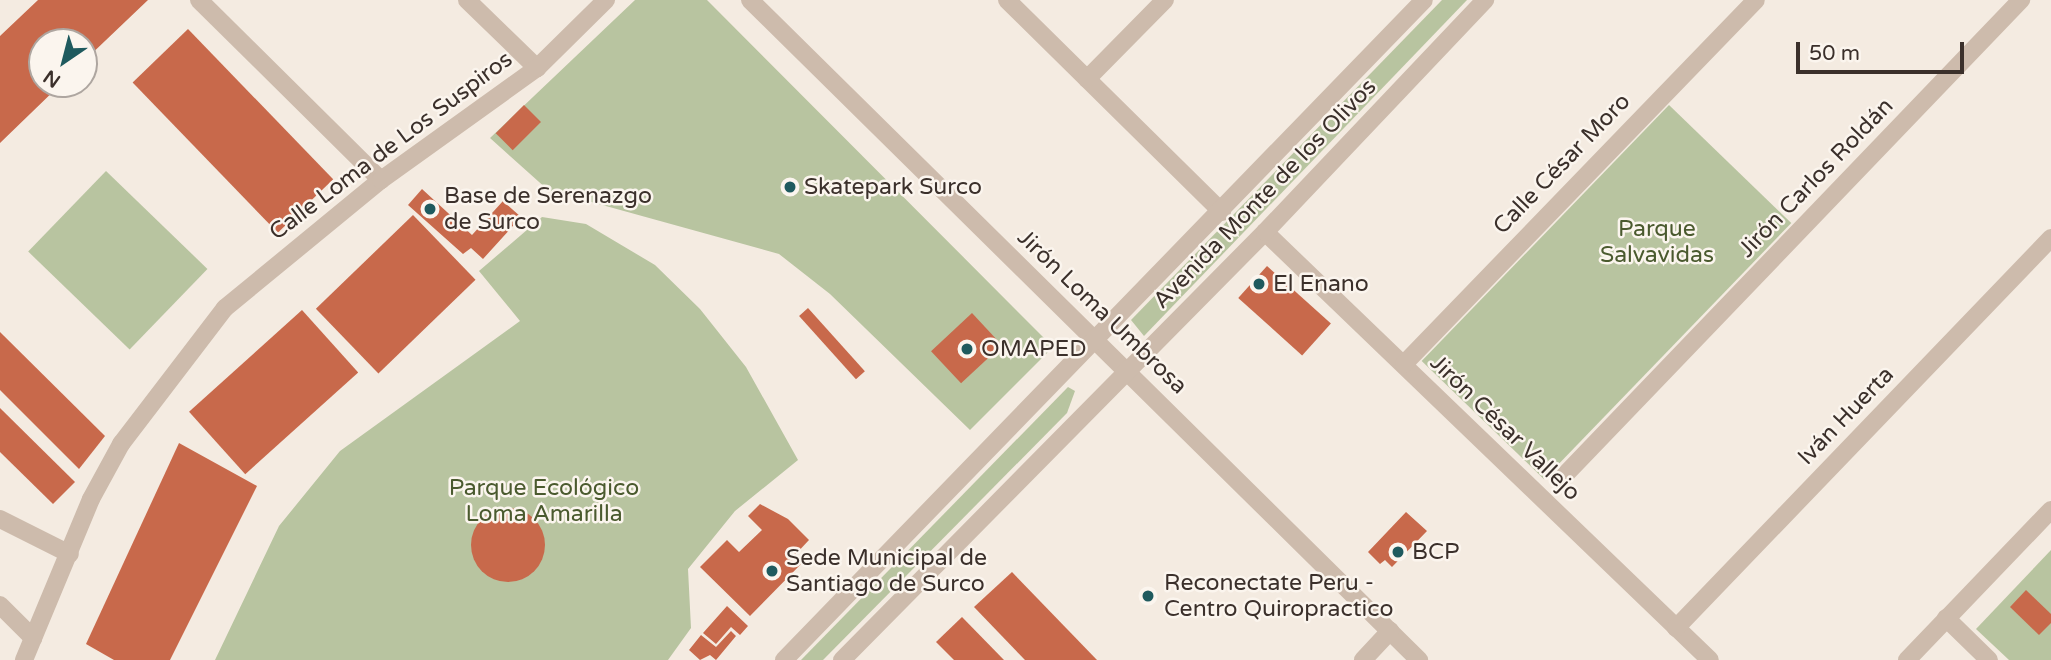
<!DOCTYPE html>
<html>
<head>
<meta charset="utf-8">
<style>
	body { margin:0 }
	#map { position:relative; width:2051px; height:660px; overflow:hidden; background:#f4ebe1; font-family:"Varela Round",sans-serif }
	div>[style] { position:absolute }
	.green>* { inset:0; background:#b8c4a0; transform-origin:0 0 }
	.building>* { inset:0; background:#c8694b; transform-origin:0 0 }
	.round { border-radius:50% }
	.minor>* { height:18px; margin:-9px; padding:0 9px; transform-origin:9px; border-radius:9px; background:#cdbbac }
	.dots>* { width:19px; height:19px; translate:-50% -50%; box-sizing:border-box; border:4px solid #fbf5ee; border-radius:50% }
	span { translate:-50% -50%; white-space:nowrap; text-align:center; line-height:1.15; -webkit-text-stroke:5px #fbf5ee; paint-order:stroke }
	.street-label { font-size:23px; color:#3b302b }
	.poi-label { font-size:23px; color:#3b302b }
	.left { translate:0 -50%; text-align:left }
	.park-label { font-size:23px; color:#4a5a2e }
	.north { position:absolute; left:28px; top:28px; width:70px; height:70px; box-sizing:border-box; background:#fbf5ee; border:2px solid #aea6a0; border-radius:50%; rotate:215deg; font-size:19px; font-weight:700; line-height:28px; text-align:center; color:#3b302b }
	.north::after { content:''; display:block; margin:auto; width:24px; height:32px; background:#1f5a5e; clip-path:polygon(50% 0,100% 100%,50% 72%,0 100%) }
	.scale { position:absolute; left:1796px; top:42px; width:168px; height:32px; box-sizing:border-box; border:4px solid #3b302b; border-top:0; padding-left:9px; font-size:21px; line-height:24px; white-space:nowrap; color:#3b302b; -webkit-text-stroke:5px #fbf5ee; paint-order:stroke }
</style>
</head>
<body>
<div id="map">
	<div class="green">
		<i style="clip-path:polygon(635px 0,707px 0,1053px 347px,970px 430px,830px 294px,779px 254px,548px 190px,490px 138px)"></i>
		<i style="clip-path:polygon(1442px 0,1467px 0,1144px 336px,1131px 320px)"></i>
		<i style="left:1669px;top:105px;width:170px;height:356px;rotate:44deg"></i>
		<i style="left:106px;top:171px;width:141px;height:112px;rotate:44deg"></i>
		<i style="clip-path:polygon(542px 217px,586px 224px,655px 265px,700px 309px,746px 367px,798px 460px,735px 511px,688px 569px,691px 628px,668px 660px,215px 660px,279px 526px,340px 451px,520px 321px,479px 271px)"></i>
		<i style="clip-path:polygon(1068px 387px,1075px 391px,1067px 413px,823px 660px,801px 660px)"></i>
		<i style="clip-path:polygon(2051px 550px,2051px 660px,2009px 660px,1976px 629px)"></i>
	</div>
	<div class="building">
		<i style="clip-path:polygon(38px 0,148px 0,84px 61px,84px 42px,42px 42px,42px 84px,61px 84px,0 143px,0 36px)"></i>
		<i style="left:188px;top:29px;width:209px;height:77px;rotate:46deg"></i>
		<i style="left:524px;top:105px;width:24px;height:40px;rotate:45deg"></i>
		<i style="clip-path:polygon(422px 189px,472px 235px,503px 201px,521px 217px,483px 259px,471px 248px,463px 254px,408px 205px)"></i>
		<i style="left:413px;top:215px;width:90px;height:135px;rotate:46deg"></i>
		<i style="left:1267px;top:266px;width:86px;height:43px;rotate:42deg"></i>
		<i style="left:808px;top:308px;width:85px;height:12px;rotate:48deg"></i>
		<i style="left:302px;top:310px;width:84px;height:152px;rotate:48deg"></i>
		<i style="left:972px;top:313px;width:44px;height:56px;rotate:47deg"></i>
		<i style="clip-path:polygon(0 332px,105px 436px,79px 469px,0 390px)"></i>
		<i style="clip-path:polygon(0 408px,75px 482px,53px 504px,0 452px)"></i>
		<i style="clip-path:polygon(179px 443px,257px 486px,170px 660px,114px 660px,86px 644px)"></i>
		<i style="clip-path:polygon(760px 504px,788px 519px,809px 540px,794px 556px,802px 563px,750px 616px,700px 567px,727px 540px,739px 552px,762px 530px,748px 516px)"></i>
		<i class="round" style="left:471px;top:508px;width:74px;height:74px"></i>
		<i style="clip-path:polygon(1406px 512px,1427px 531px,1392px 567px,1385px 560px,1380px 564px,1368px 552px)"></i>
		<i style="clip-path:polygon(1012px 572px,1097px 660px,1025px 660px,974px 607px)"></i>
		<i style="clip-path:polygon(2026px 590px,2051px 614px,2051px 623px,2039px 635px,2010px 607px)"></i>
		<i style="clip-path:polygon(727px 606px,748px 626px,740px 635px,731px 627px,716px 644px,703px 633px)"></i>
		<i style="clip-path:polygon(962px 617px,1004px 660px,954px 660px,936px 642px)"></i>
		<i style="clip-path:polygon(731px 631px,736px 636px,716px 660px,710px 655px,700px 660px,689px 650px,701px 635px,716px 647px)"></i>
	</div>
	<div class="minor">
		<i style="left:199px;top:0;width:256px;rotate:44.7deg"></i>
		<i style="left:467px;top:0;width:98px;rotate:44.2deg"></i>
		<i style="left:750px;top:0;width:940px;rotate:44.61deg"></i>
		<i style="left:1007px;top:0;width:302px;rotate:44.6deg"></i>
		<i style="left:1087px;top:79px;width:111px;rotate:-45.4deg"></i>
		<i style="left:1265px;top:232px;width:617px;rotate:43.88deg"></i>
		<i style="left:1404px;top:364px;width:506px;rotate:-45.96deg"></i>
		<i style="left:1560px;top:480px;width:666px;rotate:-46.16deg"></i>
		<i style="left:0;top:519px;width:78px;rotate:26.6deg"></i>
		<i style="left:0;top:605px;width:47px;rotate:45deg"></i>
		<i style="left:1946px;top:618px;width:60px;rotate:44.3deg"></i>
		<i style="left:1676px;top:628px;width:541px;rotate:-46.12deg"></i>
		<i style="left:24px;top:660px;width:174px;rotate:-67.4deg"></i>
		<i style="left:91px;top:499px;width:63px;rotate:-61.4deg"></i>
		<i style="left:121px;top:444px;width:171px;rotate:-52.6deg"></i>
		<i style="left:225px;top:308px;width:202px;rotate:-39.4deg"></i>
		<i style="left:381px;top:180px;width:192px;rotate:-35.7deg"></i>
		<i style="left:537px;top:68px;width:97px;rotate:-44.6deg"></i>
		<i style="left:784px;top:660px;width:919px;rotate:-45.88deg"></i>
		<i style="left:842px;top:660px;width:602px;rotate:-45.34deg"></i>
		<i style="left:1265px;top:232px;width:320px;rotate:-46.5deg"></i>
		<i style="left:1363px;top:660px;width:40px;rotate:-47deg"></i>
		<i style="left:1907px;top:660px;width:208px;rotate:-46.2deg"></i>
	</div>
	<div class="dots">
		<i style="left:790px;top:187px;background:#1f5a5e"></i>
		<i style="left:430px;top:209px;background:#1f5a5e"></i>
		<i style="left:1259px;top:284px;background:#1f5a5e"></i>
		<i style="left:967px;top:349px;background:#1f5a5e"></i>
		<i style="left:1398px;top:552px;background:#1f5a5e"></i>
		<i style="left:772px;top:571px;background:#1f5a5e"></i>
		<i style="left:1148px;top:596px;background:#1f5a5e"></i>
	</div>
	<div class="street-label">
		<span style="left:391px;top:146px;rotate:-37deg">Calle Loma de Los Suspiros</span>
		<span style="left:1562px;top:164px;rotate:-46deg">Calle César Moro</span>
		<span style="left:1816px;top:178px;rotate:-46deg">Jirón Carlos Roldán</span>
		<span style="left:1265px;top:194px;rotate:-46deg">Avenida Monte de los Olivos</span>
		<span style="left:1102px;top:312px;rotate:44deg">Jirón Loma Umbrosa</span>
		<span style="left:1846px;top:416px;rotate:-46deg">Iván Huerta</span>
		<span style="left:1505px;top:428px;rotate:44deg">Jirón César Vallejo</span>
	</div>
	<div class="poi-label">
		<span class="left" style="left:804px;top:187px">Skatepark Surco</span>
		<span class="left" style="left:444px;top:209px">Base de Serenazgo<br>de Surco</span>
		<span class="left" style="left:1273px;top:284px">El Enano</span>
		<span class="left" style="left:981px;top:349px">OMAPED</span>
		<span class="left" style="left:1412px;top:552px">BCP</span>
		<span class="left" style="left:786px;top:571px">Sede Municipal de<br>Santiago de Surco</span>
		<span class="left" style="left:1164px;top:596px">Reconectate Peru -<br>Centro Quiropractico</span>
	</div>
	<div class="park-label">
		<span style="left:1657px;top:242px">Parque<br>Salvavidas</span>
		<span style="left:544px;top:501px">Parque Ecológico<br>Loma Amarilla</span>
	</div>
	<div class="north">N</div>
	<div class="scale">50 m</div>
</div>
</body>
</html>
